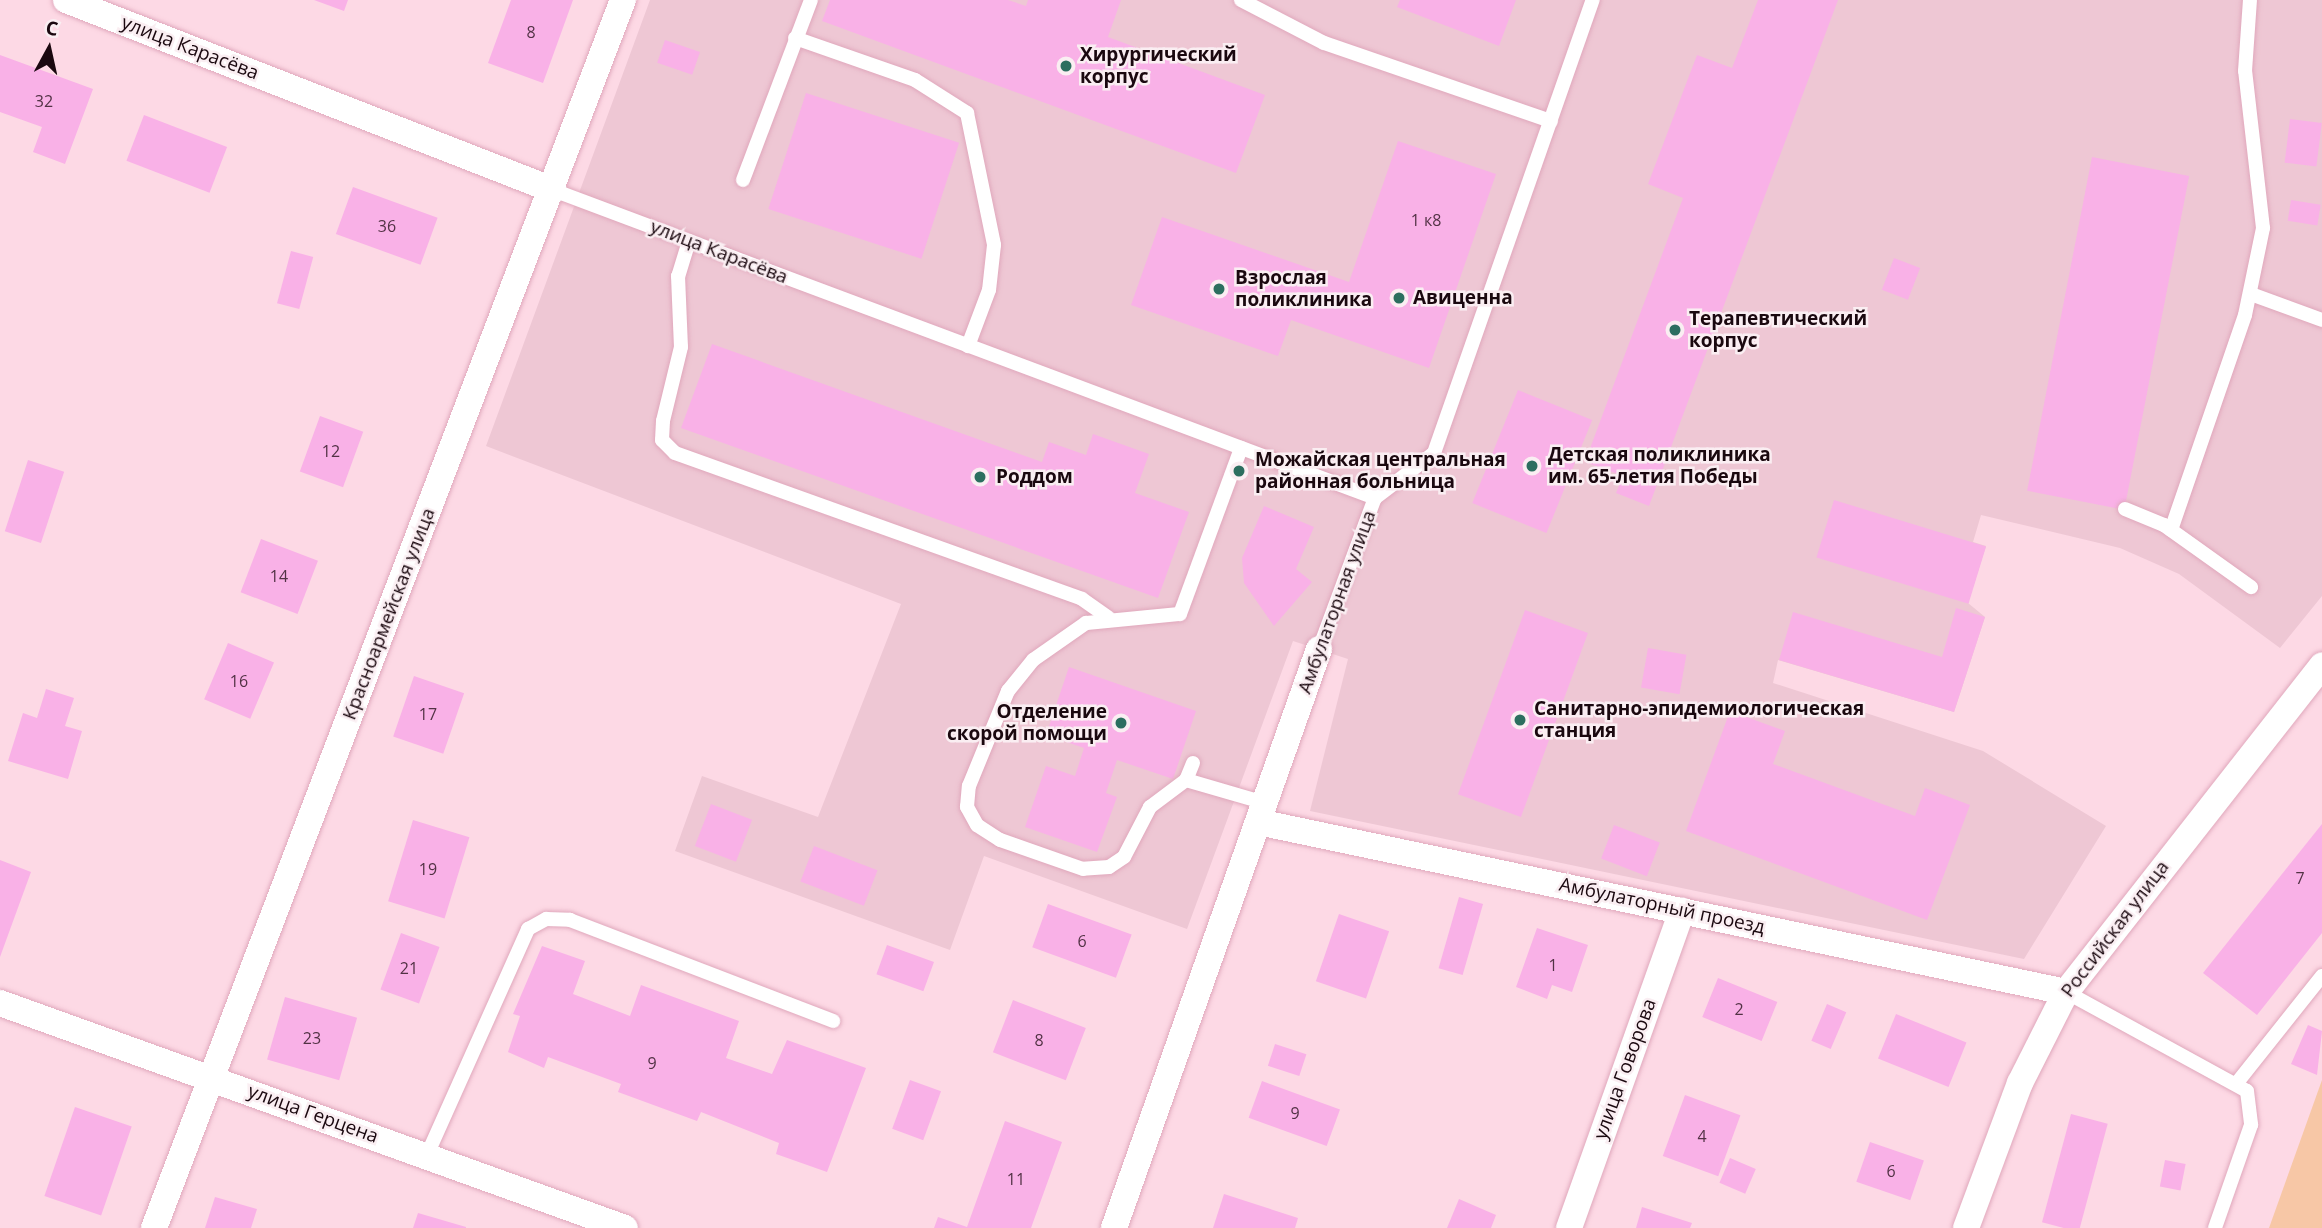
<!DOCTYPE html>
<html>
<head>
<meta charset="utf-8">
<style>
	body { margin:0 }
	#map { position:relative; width:2322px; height:1228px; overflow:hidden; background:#fdd9e5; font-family:"Open Sans",sans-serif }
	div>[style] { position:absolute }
	.built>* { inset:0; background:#eec7d4 }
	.green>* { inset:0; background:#f7c7a6 }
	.building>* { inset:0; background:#f9b1e7; transform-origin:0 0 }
	.roads { filter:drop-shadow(0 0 2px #e0a8bc) drop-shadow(0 0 2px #e0a8bc) }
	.lane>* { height:14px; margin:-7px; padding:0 7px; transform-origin:7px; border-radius:7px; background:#fff }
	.street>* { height:26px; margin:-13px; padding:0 13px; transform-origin:13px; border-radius:13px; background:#fff }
	.dots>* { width:19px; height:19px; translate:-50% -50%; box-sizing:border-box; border:4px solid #faeef2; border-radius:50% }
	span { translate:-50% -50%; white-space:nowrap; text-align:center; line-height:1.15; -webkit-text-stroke:5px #faeef2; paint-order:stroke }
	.number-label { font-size:16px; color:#523245 }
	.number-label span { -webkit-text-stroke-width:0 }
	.street-label { font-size:19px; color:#1a080f }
	.poi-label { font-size:19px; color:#1a080f; font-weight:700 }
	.left { translate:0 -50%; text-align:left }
	.right { translate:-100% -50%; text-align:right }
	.north { position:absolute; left:14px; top:14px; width:70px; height:70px; -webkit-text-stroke:5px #faeef2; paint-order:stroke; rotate:8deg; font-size:19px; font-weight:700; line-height:28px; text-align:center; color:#1a080f }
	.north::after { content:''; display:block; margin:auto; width:24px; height:32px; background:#1a080f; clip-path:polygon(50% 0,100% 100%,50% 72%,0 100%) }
</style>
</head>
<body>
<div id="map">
	<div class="built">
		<i style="clip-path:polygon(650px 0,2322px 0,2322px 596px,2280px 648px,2179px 574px,2120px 548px,1981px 515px,1973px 542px,1986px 546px,1968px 603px,1985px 617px,1954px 712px,1778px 660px,1773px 683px,1983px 751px,2106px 826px,2024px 959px,1310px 811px,1348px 659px,1293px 641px,1187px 929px,984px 856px,950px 950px,675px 851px,702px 776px,818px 817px,901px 604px,486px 446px)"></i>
	</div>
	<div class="green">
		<i style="clip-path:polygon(2322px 1080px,2322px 1228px,2269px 1228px)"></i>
	</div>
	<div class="building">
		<i style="clip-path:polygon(314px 0,348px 0,344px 11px)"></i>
		<i style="clip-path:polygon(511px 0,573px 0,543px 83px,488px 63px)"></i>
		<i style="clip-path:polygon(830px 0,1008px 0,1026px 6px,1028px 0,1121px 0,1108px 37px,1265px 95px,1236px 173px,822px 21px)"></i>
		<i style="clip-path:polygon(1400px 0,1516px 0,1499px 46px,1397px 7px)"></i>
		<i style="clip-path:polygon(1758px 0,1838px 0,1649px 506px,1616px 493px,1623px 476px,1585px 462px,1683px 198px,1648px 184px,1697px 55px,1732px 68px)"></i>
		<i style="left:665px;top:40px;width:37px;height:24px;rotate:19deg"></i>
		<i style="clip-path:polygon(0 55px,93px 89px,65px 164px,33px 152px,42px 127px,0 112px)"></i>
		<i style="left:806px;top:93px;width:161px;height:122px;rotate:18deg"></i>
		<i style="left:144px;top:115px;width:89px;height:49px;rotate:21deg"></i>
		<i style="left:2290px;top:119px;width:32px;height:44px;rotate:7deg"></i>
		<i style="clip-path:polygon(1398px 141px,1496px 174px,1429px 368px,1291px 320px,1278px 356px,1131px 305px,1162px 217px,1349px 282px)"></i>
		<i style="left:2092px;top:157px;width:99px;height:340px;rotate:11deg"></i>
		<i style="left:353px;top:187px;width:90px;height:50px;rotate:20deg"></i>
		<i style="left:2291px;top:200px;width:30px;height:21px;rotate:9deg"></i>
		<i style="left:291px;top:251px;width:23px;height:54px;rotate:15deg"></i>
		<i style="left:1894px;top:258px;width:28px;height:34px;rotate:21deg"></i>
		<i style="clip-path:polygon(712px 344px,1042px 462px,1049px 442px,1086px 455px,1093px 434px,1149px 454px,1135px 493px,1189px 512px,1158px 598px,681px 428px)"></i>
		<i style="left:1518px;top:390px;width:80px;height:122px;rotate:22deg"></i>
		<i style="left:320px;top:416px;width:46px;height:59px;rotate:20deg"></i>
		<i style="left:28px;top:460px;width:38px;height:75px;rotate:18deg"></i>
		<i style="left:1834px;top:500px;width:159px;height:60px;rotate:17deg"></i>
		<i style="clip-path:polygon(1264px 506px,1314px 527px,1296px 569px,1312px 582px,1274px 626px,1244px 583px,1242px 558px)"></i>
		<i style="left:261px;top:539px;width:61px;height:57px;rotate:21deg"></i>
		<i style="clip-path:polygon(1956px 608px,1985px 617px,1954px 712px,1779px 660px,1793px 612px,1942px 657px)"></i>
		<i style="left:1525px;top:610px;width:67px;height:196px;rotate:20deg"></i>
		<i style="left:228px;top:643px;width:50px;height:61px;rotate:23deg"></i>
		<i style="left:1648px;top:648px;width:39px;height:40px;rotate:10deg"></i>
		<i style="clip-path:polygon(1069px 667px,1196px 711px,1173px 779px,1117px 760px,1106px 793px,1117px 797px,1097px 852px,1025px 827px,1046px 766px,1075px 776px,1084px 748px,1046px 735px)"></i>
		<i style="left:414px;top:676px;width:53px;height:64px;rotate:19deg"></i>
		<i style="clip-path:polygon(46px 689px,74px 698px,65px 726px,82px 731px,68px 779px,8px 761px,23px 713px,37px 718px)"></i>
		<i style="clip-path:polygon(1730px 711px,1785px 731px,1773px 764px,1915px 816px,1925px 788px,1970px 805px,1927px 920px,1686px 831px)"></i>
		<i style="left:711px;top:804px;width:44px;height:45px;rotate:21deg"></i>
		<i style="left:413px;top:820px;width:59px;height:85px;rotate:17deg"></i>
		<i style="clip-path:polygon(2322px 824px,2322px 933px,2257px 1015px,2203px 973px)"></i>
		<i style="left:1614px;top:825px;width:49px;height:36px;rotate:21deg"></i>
		<i style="left:814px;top:846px;width:68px;height:38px;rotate:21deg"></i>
		<i style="clip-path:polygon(0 860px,31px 872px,0 957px)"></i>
		<i style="left:1459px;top:897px;width:25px;height:74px;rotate:16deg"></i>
		<i style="left:1048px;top:904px;width:89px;height:46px;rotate:20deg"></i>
		<i style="left:1339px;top:914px;width:53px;height:71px;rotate:19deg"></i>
		<i style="clip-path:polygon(1537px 928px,1588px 945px,1572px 992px,1552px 985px,1547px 999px,1516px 987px)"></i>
		<i style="left:401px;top:933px;width:41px;height:60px;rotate:20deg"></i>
		<i style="left:887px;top:945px;width:50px;height:31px;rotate:20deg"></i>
		<i style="clip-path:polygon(542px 946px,585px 961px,573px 994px,630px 1016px,641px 985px,739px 1021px,726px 1058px,772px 1074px,787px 1040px,866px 1068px,827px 1172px,776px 1154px,779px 1143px,701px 1112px,697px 1121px,618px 1092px,621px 1084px,548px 1057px,544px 1068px,508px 1052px,520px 1016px,513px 1014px)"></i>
		<i style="left:1718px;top:978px;width:64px;height:42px;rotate:22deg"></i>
		<i style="left:285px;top:997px;width:75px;height:65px;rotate:16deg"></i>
		<i style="left:1013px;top:1000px;width:78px;height:56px;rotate:21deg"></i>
		<i style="left:1827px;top:1004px;width:21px;height:40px;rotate:23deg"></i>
		<i style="left:1896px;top:1014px;width:76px;height:48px;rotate:22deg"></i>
		<i style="clip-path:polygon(2308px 1025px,2322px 1031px,2317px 1075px,2291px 1064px)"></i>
		<i style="left:1275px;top:1044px;width:33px;height:23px;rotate:18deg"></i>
		<i style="left:910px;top:1080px;width:33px;height:52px;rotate:20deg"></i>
		<i style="left:1262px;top:1081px;width:83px;height:39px;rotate:20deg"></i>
		<i style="left:1685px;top:1095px;width:59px;height:65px;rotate:20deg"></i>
		<i style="left:75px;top:1107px;width:60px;height:94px;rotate:19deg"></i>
		<i style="left:2071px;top:1114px;width:38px;height:112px;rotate:15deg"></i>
		<i style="clip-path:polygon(1005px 1121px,1062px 1142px,1031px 1228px,934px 1228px,938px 1217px,967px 1227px)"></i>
		<i style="left:1870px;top:1142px;width:57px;height:42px;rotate:19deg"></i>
		<i style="left:1730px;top:1158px;width:28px;height:27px;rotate:23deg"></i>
		<i style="left:2165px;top:1160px;width:21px;height:27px;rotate:11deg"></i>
		<i style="clip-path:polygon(1224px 1194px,1298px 1218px,1295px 1228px,1213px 1228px)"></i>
		<i style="clip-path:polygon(215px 1197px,257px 1209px,251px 1228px,205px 1228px)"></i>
		<i style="clip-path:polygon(1459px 1199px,1496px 1215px,1491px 1228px,1447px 1228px)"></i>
		<i style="clip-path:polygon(1642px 1207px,1692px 1223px,1690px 1228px,1636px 1228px)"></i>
		<i style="clip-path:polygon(418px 1213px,466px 1227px,466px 1228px,413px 1228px)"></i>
	</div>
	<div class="roads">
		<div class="lane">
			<i style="left:1241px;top:0;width:93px;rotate:27.4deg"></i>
			<i style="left:1324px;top:43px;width:240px;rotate:19deg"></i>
			<i style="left:795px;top:38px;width:127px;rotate:19.3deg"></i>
			<i style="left:915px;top:80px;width:62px;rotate:32.4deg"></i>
			<i style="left:967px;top:113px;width:135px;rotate:78.4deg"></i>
			<i style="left:994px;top:245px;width:45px;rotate:96.3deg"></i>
			<i style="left:989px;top:290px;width:60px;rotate:110.6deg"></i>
			<i style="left:743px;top:180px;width:192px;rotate:-69.3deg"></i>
			<i style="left:553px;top:190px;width:878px;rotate:20.54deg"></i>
			<i style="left:689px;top:241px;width:37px;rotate:107deg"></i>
			<i style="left:678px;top:276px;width:71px;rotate:87.6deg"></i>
			<i style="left:681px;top:347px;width:76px;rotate:103.7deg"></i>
			<i style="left:663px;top:421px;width:19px;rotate:93deg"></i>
			<i style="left:662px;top:440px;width:18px;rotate:45deg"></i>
			<i style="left:675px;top:453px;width:432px;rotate:19.7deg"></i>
			<i style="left:1082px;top:599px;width:32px;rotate:35deg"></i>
			<i style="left:2251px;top:294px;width:76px;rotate:20.1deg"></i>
			<i style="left:2125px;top:509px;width:42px;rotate:22.3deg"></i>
			<i style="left:2164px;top:525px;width:107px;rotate:35.5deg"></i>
			<i style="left:2171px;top:530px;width:227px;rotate:-71deg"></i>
			<i style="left:2245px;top:315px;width:89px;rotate:-78.3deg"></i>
			<i style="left:2263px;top:228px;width:158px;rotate:-96.5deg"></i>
			<i style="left:2245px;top:71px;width:71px;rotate:-86deg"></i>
			<i style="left:1319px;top:649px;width:161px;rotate:-69.7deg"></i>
			<i style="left:1375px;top:498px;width:74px;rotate:-37.3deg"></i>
			<i style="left:1434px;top:453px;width:480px;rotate:-70.7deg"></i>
			<i style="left:1193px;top:763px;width:18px;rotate:112deg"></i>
			<i style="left:1186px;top:780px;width:45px;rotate:143.1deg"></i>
			<i style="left:1150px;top:807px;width:56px;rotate:117.5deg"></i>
			<i style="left:1124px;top:857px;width:18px;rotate:146deg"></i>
			<i style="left:1109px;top:867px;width:26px;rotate:176deg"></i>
			<i style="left:1083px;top:869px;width:88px;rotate:-160.7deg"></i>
			<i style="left:1000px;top:840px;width:27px;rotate:-147deg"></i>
			<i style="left:977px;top:825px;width:21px;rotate:-119deg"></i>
			<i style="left:967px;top:807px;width:21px;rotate:-85deg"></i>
			<i style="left:969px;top:786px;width:103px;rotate:-67.7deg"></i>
			<i style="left:1008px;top:691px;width:40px;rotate:-51deg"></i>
			<i style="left:1033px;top:660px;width:65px;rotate:-34.9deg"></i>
			<i style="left:1086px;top:623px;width:94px;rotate:-5.5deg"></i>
			<i style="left:1180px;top:614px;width:177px;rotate:-69.8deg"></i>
			<i style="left:1186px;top:780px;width:82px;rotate:16.2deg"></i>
			<i style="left:2066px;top:992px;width:206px;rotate:28.7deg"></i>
			<i style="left:2247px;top:1091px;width:34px;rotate:83deg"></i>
			<i style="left:2251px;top:1125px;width:109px;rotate:109.3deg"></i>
			<i style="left:2236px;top:1084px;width:138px;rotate:-51.5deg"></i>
			<i style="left:427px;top:1155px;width:248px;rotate:-65.9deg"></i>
			<i style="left:528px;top:929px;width:21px;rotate:-29deg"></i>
			<i style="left:546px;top:919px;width:24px;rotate:2deg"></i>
			<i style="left:570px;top:920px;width:282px;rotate:21deg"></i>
		</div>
		<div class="street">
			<i style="left:66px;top:0;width:523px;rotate:21.31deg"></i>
			<i style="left:1258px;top:822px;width:826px;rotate:11.88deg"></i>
			<i style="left:0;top:1003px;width:664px;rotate:19.8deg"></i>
			<i style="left:154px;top:1228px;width:1315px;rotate:-69.1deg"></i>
			<i style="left:1114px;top:1228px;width:614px;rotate:-70.5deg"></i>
			<i style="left:1569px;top:1228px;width:337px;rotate:-70.4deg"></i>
			<i style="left:1966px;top:1228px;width:155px;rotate:-69.6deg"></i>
			<i style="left:2020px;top:1083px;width:102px;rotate:-63.2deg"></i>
			<i style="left:2066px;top:992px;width:415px;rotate:-51.9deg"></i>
		</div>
	</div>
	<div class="dots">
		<i style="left:1066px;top:66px;background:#2c6e5f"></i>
		<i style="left:1219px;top:289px;background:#2c6e5f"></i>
		<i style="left:1399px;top:298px;background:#2c6e5f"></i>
		<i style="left:1675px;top:330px;background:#2c6e5f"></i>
		<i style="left:1532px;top:466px;background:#2c6e5f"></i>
		<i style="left:1239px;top:471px;background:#2c6e5f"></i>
		<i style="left:980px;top:477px;background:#2c6e5f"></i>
		<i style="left:1520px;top:720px;background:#2c6e5f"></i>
		<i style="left:1121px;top:723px;background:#2c6e5f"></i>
	</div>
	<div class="number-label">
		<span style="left:531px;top:32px">8</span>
		<span style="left:44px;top:101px">32</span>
		<span style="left:1426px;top:220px">1 к8</span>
		<span style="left:387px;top:226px">36</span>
		<span style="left:331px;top:451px">12</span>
		<span style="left:279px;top:576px">14</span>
		<span style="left:239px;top:681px">16</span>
		<span style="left:428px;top:714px">17</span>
		<span style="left:428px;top:869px">19</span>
		<span style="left:2300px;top:878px">7</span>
		<span style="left:1082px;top:941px">6</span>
		<span style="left:1553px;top:965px">1</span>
		<span style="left:409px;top:968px">21</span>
		<span style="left:1739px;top:1009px">2</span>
		<span style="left:312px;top:1038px">23</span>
		<span style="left:1039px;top:1040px">8</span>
		<span style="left:652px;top:1063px">9</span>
		<span style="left:1295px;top:1113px">9</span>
		<span style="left:1702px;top:1136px">4</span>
		<span style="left:1891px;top:1171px">6</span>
		<span style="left:1016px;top:1179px">11</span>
	</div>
	<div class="street-label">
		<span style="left:190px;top:48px;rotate:21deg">улица Карасёва</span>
		<span style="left:719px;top:252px;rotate:21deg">улица Карасёва</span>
		<span style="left:1337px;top:602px;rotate:-70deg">Амбулаторная улица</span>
		<span style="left:389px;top:614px;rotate:-69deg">Красноармейская улица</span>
		<span style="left:1662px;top:906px;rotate:12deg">Амбулаторный проезд</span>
		<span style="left:2115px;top:929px;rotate:-53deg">Российская улица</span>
		<span style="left:1625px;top:1069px;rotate:-70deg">улица Говорова</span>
		<span style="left:313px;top:1114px;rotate:20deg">улица Герцена</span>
	</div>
	<div class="poi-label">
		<span class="left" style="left:1080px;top:66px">Хирургический<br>корпус</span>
		<span class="left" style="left:1235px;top:289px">Взрослая<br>поликлиника</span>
		<span class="left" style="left:1413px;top:298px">Авиценна</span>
		<span class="left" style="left:1689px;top:330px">Терапевтический<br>корпус</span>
		<span class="left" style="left:1548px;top:466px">Детская поликлиника<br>им. 65-летия Победы</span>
		<span class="left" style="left:1255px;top:471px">Можайская центральная<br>районная больница</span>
		<span class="left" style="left:996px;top:477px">Роддом</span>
		<span class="left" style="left:1534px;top:720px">Санитарно-эпидемиологическая<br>станция</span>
		<span class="right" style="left:1107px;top:723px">Отделение<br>скорой помощи</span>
	</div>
	<div class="north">С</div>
</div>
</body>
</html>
